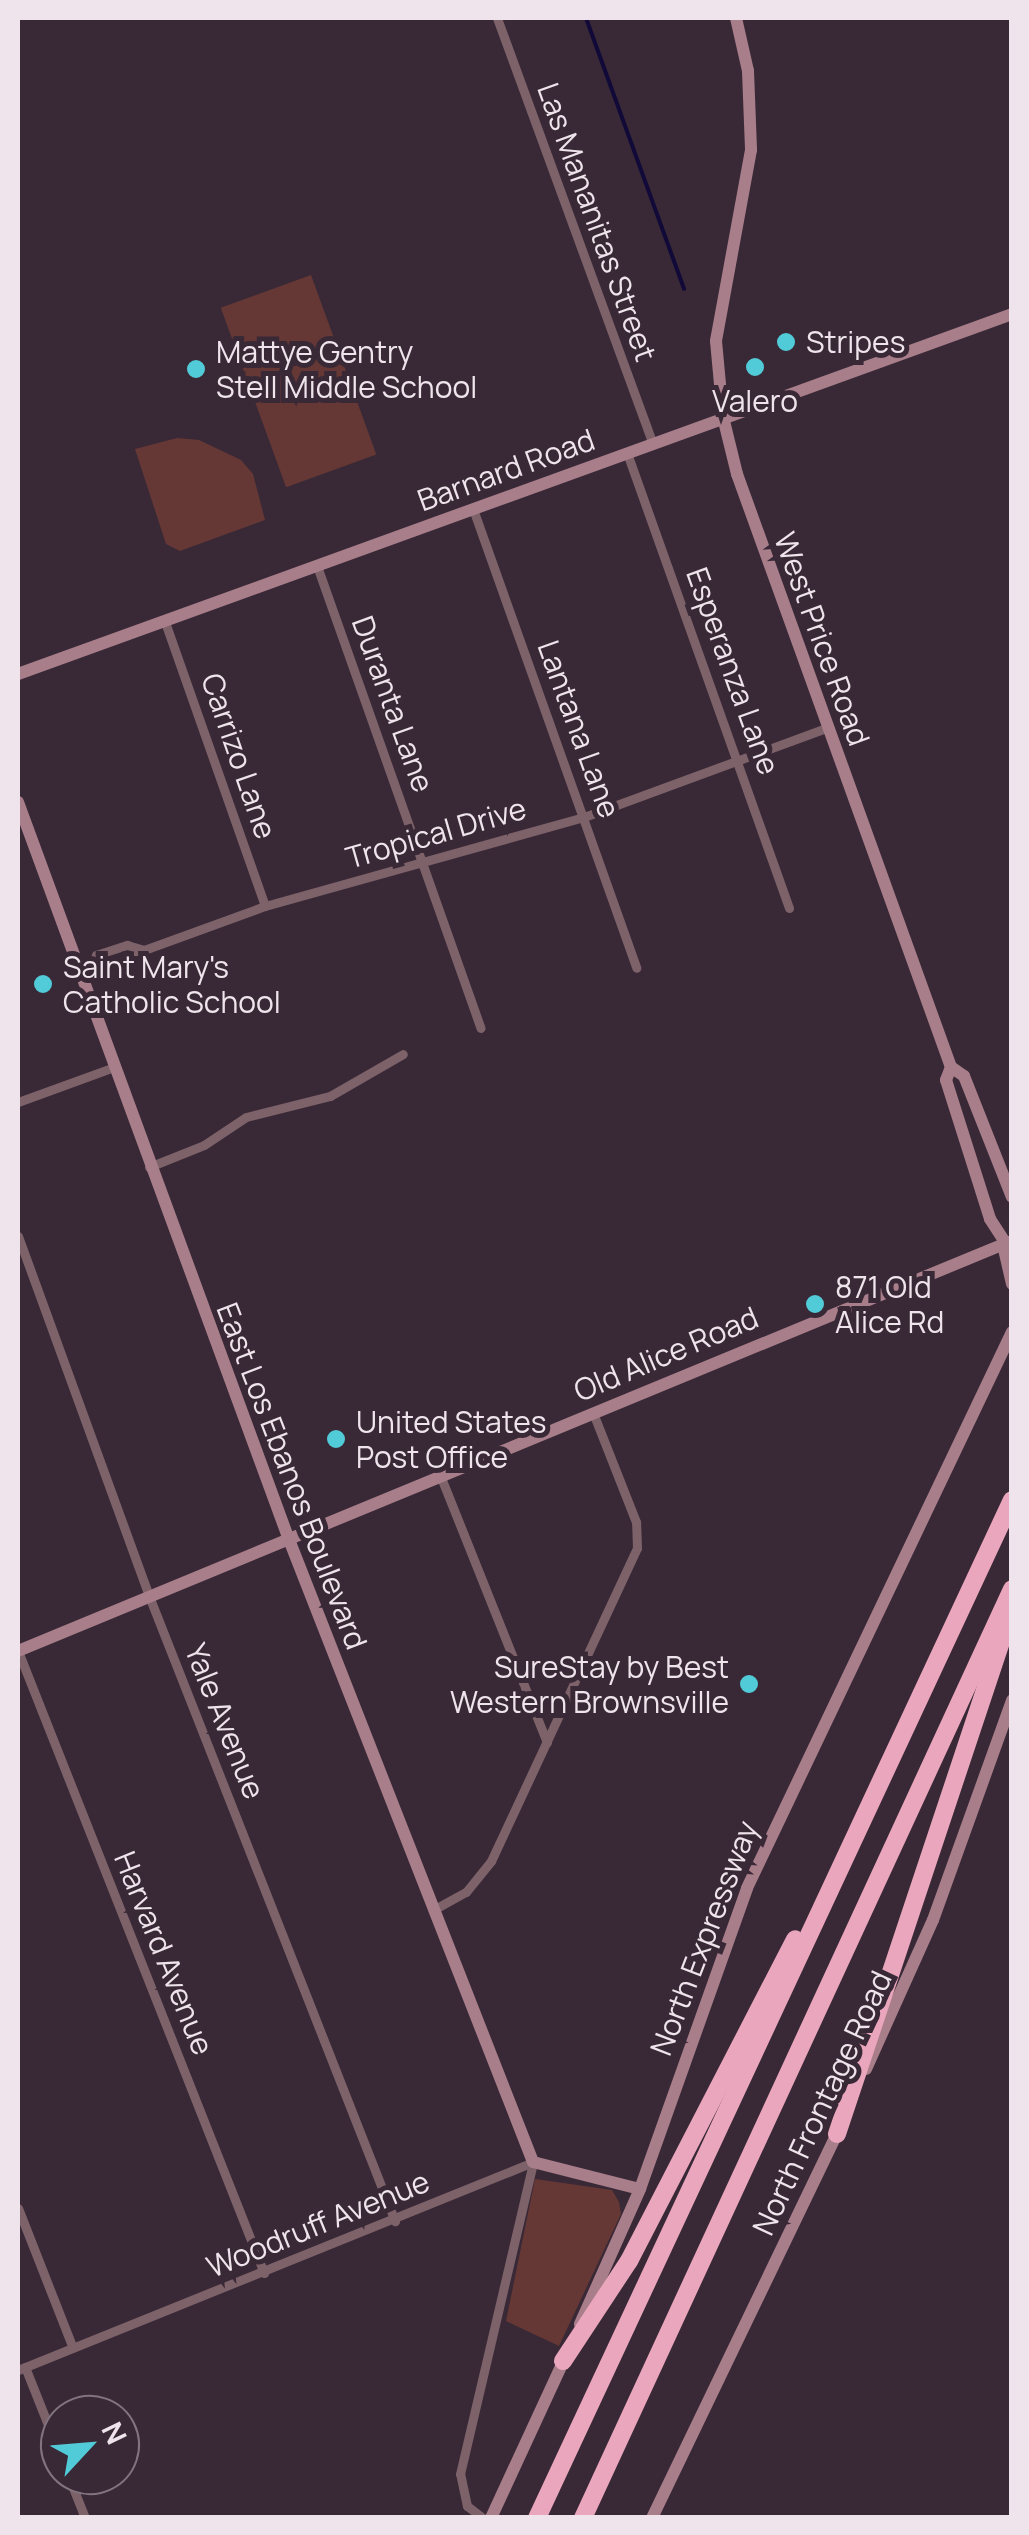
<!DOCTYPE html>
<html>
<head>
<meta charset="utf-8">
<style>
	body { margin:0 }
	#map { position:relative; width:1029px; height:2535px; overflow:hidden; background:#392936; font-family:Manrope,sans-serif }
	div>[style] { position:absolute }
	.green>* { inset:0; background:#653835; transform-origin:0 0 }
	.stream>* { height:4px; margin:-2px; padding:0 2px; transform-origin:2px; border-radius:2px; background:#110a38 }
	.street>* { height:9px; margin:-4.5px; padding:0 4.5px; transform-origin:4.5px; border-radius:4.5px; background:#7d626a }
	.secondary>* { height:12px; margin:-6px; padding:0 6px; transform-origin:6px; border-radius:6px; background:#a97e8b }
	.highway>* { height:18px; margin:-9px; padding:0 9px; transform-origin:9px; border-radius:9px; background:#eaa6bc }
	.dots>* { width:28px; height:28px; translate:-50% -50%; box-sizing:border-box; border:5px solid #392936; border-radius:50% }
	span { translate:-50% -50%; white-space:nowrap; text-align:center; line-height:1.15; -webkit-text-stroke:10px #392936; paint-order:stroke }
	.street-label { font-size:30px; color:#efe4ec }
	.poi-label { font-size:30px; color:#efe4ec }
	.left { translate:0 -50%; text-align:left }
	.right { translate:-100% -50%; text-align:right }
	.frame { position:absolute; inset:0; border:20px solid #efe4ec; pointer-events:none }
	.north { position:absolute; left:40px; top:2395px; width:100px; height:100px; box-sizing:border-box; background:#392936; border:2px solid #82747f; border-radius:50%; rotate:64deg; font-size:28px; font-weight:700; line-height:40px; text-align:center; color:#efe4ec }
	.north::after { content:''; display:block; margin:auto; width:35px; height:45px; background:#52cbd8; clip-path:polygon(50% 0,100% 100%,50% 72%,0 100%) }
</style>
</head>
<body>
<div id="map">
	<div class="green">
		<i style="left:311px;top:275px;width:191px;height:96px;rotate:70deg"></i>
		<i style="clip-path:polygon(177px 438px,199px 440px,241px 460px,253px 474px,265px 520px,180px 551px,166px 544px,135px 449px)"></i>
		<i style="clip-path:polygon(535px 2179px,612px 2190px,619px 2202px,621px 2214px,559px 2346px,506px 2321px)"></i>
	</div>
	<div class="stream">
		<i style="left:586px;top:18px;width:288px;rotate:70.1deg"></i>
	</div>
	<div class="street">
		<i style="left:497px;top:18px;width:454px;rotate:69.9deg"></i>
		<i style="left:627px;top:453px;width:483px;rotate:70.4deg"></i>
		<i style="left:473px;top:509px;width:487px;rotate:70.4deg"></i>
		<i style="left:317px;top:566px;width:490px;rotate:70.5deg"></i>
		<i style="left:165px;top:622px;width:301px;rotate:70.6deg"></i>
		<i style="left:89px;top:969px;width:16px;rotate:-63deg"></i>
		<i style="left:96px;top:955px;width:33px;rotate:-18deg"></i>
		<i style="left:127px;top:945px;width:18px;rotate:16deg"></i>
		<i style="left:80px;top:973px;width:22px"></i>
		<i style="left:102px;top:973px;width:48px;rotate:-28.7deg"></i>
		<i style="left:144px;top:950px;width:129px;rotate:-20deg"></i>
		<i style="left:265px;top:906px;width:331px;rotate:-15.6deg"></i>
		<i style="left:584px;top:817px;width:258px;rotate:-20.2deg"></i>
		<i style="left:18px;top:1102px;width:102px;rotate:-20deg"></i>
		<i style="left:149px;top:1167px;width:59px;rotate:-21.8deg"></i>
		<i style="left:204px;top:1145px;width:50px;rotate:-33.7deg"></i>
		<i style="left:246px;top:1117px;width:87px;rotate:-14deg"></i>
		<i style="left:330px;top:1096px;width:84px;rotate:-29.9deg"></i>
		<i style="left:18px;top:1236px;width:383px;rotate:70deg"></i>
		<i style="left:149px;top:1596px;width:672px;rotate:68.52deg"></i>
		<i style="left:440px;top:1475px;width:288px;rotate:68.2deg"></i>
		<i style="left:18px;top:1651px;width:669px;rotate:68.42deg"></i>
		<i style="left:433px;top:1910px;width:38px;rotate:-29deg"></i>
		<i style="left:466px;top:1892px;width:40px;rotate:-51deg"></i>
		<i style="left:491px;top:1861px;width:345px;rotate:-65deg"></i>
		<i style="left:637px;top:1548px;width:26px;rotate:-92deg"></i>
		<i style="left:636px;top:1522px;width:117px;rotate:-111.5deg"></i>
		<i style="left:18px;top:2208px;width:150px;rotate:68.6deg"></i>
		<i style="left:25px;top:2367px;width:95px;rotate:68.3deg"></i>
		<i style="left:18px;top:2370px;width:555px;rotate:-21.99deg"></i>
		<i style="left:68px;top:2475px;width:46px;rotate:68.4deg"></i>
		<i style="left:483px;top:2518px;width:20px;rotate:-143deg"></i>
		<i style="left:467px;top:2506px;width:33px;rotate:-102deg"></i>
		<i style="left:460px;top:2474px;width:320px;rotate:-76.8deg"></i>
	</div>
	<div class="secondary">
		<i style="left:736px;top:18px;width:54px;rotate:77.2deg"></i>
		<i style="left:748px;top:71px;width:79px;rotate:87.8deg"></i>
		<i style="left:751px;top:150px;width:194px;rotate:100.4deg"></i>
		<i style="left:716px;top:341px;width:76px;rotate:84.7deg"></i>
		<i style="left:723px;top:417px;width:59px;rotate:76.2deg"></i>
		<i style="left:737px;top:474px;width:630px;rotate:70.16deg"></i>
		<i style="left:951px;top:1067px;width:14px;rotate:111deg"></i>
		<i style="left:946px;top:1080px;width:146px;rotate:72.4deg"></i>
		<i style="left:990px;top:1219px;width:40px;rotate:57.1deg"></i>
		<i style="left:18px;top:674px;width:1057px;rotate:-19.91deg"></i>
		<i style="left:18px;top:802px;width:783px;rotate:69.83deg"></i>
		<i style="left:288px;top:1537px;width:671px;rotate:68.59deg"></i>
		<i style="left:533px;top:2162px;width:110px;rotate:14.2deg"></i>
		<i style="left:951px;top:1067px;width:16px;rotate:35deg"></i>
		<i style="left:964px;top:1076px;width:130px;rotate:68.4deg"></i>
		<i style="left:1003px;top:1245px;width:40px;rotate:77deg"></i>
		<i style="left:18px;top:1651px;width:1072px;rotate:-22.43deg"></i>
		<i style="left:866px;top:2069px;width:163px;rotate:-65.8deg"></i>
		<i style="left:933px;top:1920px;width:234px;rotate:-70.2deg"></i>
		<i style="left:580px;top:2324px;width:148px;rotate:-66deg"></i>
		<i style="left:640px;top:2189px;width:319px;rotate:-70.4deg"></i>
		<i style="left:747px;top:1888px;width:616px;rotate:-64.52deg"></i>
		<i style="left:491px;top:2518px;width:179px;rotate:-65.2deg"></i>
		<i style="left:652px;top:2518px;width:433px;rotate:-64.3deg"></i>
	</div>
	<div class="highway">
		<i style="left:837px;top:2134px;width:544px;rotate:-71.57deg"></i>
		<i style="left:563px;top:2361px;width:120px;rotate:-56.6deg"></i>
		<i style="left:629px;top:2261px;width:362px;rotate:-62.7deg"></i>
		<i style="left:537px;top:2518px;width:1123px;rotate:-64.99deg"></i>
		<i style="left:583px;top:2518px;width:1023px;rotate:-65.21deg"></i>
	</div>
	<div class="dots">
		<i style="left:786px;top:342px;background:#52cbd8"></i>
		<i style="left:755px;top:367px;background:#52cbd8"></i>
		<i style="left:196px;top:369px;background:#52cbd8"></i>
		<i style="left:43px;top:984px;background:#52cbd8"></i>
		<i style="left:815px;top:1304px;background:#52cbd8"></i>
		<i style="left:336px;top:1439px;background:#52cbd8"></i>
		<i style="left:749px;top:1684px;background:#52cbd8"></i>
	</div>
	<div class="street-label">
		<span style="left:597px;top:222px;rotate:70deg">Las Mananitas Street</span>
		<span style="left:506px;top:470px;rotate:-20deg">Barnard Road</span>
		<span style="left:822px;top:639px;rotate:70deg">West Price Road</span>
		<span style="left:733px;top:671px;rotate:70deg">Esperanza Lane</span>
		<span style="left:393px;top:704px;rotate:70deg">Duranta Lane</span>
		<span style="left:579px;top:729px;rotate:70deg">Lantana Lane</span>
		<span style="left:239px;top:756px;rotate:71deg">Carrizo Lane</span>
		<span style="left:436px;top:833px;rotate:-16deg">Tropical Drive</span>
		<span style="left:666px;top:1354px;rotate:-23deg">Old Alice Road</span>
		<span style="left:292px;top:1476px;rotate:69deg">East Los Ebanos Boulevard</span>
		<span style="left:225px;top:1721px;rotate:68deg">Yale Avenue</span>
		<span style="left:704px;top:1938px;rotate:-69deg">North Expressway</span>
		<span style="left:164px;top:1953px;rotate:68deg">Harvard Avenue</span>
		<span style="left:822px;top:2103px;rotate:-65deg">North Frontage Road</span>
		<span style="left:318px;top:2224px;rotate:-22deg">Woodruff Avenue</span>
	</div>
	<div class="poi-label">
		<span class="left" style="left:806px;top:342px">Stripes</span>
		<span class="left" style="left:216px;top:369px">Mattye Gentry<br>Stell Middle School</span>
		<span style="left:755px;top:401px">Valero</span>
		<span class="left" style="left:63px;top:984px">Saint Mary's<br>Catholic School</span>
		<span class="left" style="left:835px;top:1304px">871 Old<br>Alice Rd</span>
		<span class="left" style="left:356px;top:1439px">United States<br>Post Office</span>
		<span class="right" style="left:729px;top:1684px">SureStay by Best<br>Western Brownsville</span>
	</div>
	<div class="frame"></div>
	<div class="north">N</div>
</div>
</body>
</html>
